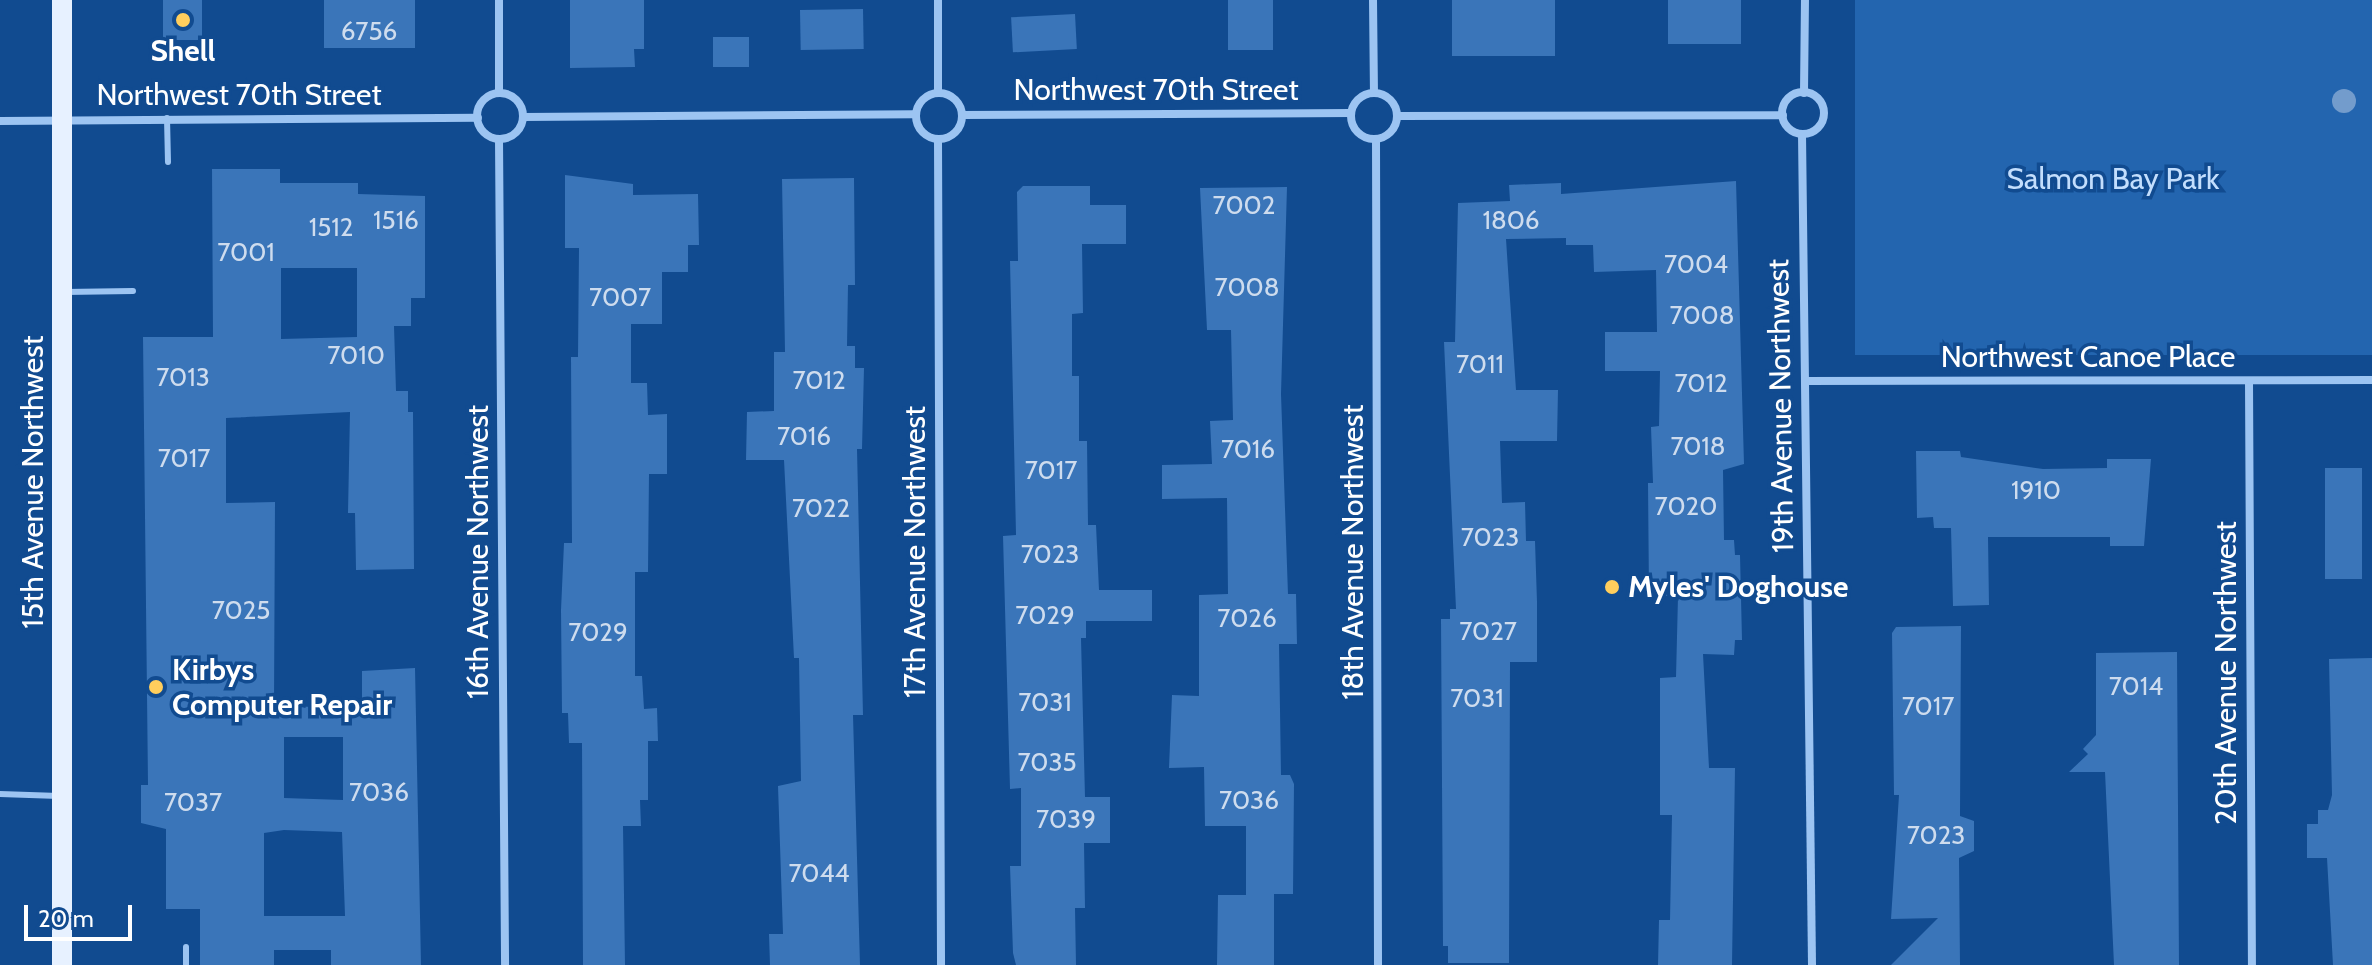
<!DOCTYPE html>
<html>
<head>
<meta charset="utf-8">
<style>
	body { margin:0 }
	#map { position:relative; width:2372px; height:965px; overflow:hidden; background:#114b90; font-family:Cabin,sans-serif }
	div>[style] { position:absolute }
	.green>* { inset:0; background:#2365af; transform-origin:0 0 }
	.building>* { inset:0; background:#3a75b9; transform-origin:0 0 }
	.lane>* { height:6px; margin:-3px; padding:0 3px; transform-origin:3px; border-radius:3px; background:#9cc4f2 }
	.street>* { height:8px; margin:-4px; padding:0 4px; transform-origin:4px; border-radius:4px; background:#9cc4f2 }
	.street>.ring { margin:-4px; padding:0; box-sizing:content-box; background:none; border:8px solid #9cc4f2; border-radius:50% }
	.primary>* { height:20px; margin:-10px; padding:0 10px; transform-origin:10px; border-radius:10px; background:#e7f1ff }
	.trees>* { width:24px; height:24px; margin:-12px; border-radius:50%; background:#739ccc }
	.dots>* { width:22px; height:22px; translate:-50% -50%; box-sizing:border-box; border:4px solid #114b90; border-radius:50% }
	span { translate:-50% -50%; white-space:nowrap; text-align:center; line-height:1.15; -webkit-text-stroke:7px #114b90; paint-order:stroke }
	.number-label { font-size:26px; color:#cedcee }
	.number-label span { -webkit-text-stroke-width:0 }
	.poi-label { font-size:30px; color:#fff; font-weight:700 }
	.left { translate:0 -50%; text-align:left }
	.street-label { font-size:30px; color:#fff }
	.park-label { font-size:30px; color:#c3defd }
	.scale { position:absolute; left:24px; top:905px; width:108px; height:36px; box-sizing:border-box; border:4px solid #fff; border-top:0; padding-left:10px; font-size:24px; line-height:28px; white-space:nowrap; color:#fff; -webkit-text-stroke:6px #114b90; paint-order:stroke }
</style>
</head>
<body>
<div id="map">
	<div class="green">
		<i style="left:1855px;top:0;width:517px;height:355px"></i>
	</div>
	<div class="building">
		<i style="left:163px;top:0;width:39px;height:40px"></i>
		<i style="left:324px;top:0;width:91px;height:48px"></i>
		<i style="clip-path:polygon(570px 0,644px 0,644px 49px,634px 49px,635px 67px,570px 68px)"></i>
		<i style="left:1228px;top:0;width:45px;height:50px"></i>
		<i style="left:1452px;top:0;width:103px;height:56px"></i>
		<i style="left:1668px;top:0;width:73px;height:44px"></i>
		<i style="left:863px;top:9px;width:40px;height:63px;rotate:89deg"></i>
		<i style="left:1075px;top:14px;width:35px;height:64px;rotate:87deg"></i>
		<i style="left:713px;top:37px;width:36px;height:30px"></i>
		<i style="clip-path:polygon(evenodd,212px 169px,280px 169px,280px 183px,358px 183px,358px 194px,425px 196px,425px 298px,411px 298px,411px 326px,394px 326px,396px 391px,408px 391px,408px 412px,413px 412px,414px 569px,356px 570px,355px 513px,348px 513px,350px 412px,226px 418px,226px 503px,275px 502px,274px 706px,362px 708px,362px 671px,415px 668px,421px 965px,331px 965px,331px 950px,274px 950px,274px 965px,200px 965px,200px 909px,166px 909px,166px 829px,141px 823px,141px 785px,148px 785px,143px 337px,213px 337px,212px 169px,281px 268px,357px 268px,357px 337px,281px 339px,281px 268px,212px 169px,284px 737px,343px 737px,343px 800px,284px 798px,284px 737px,212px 169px,284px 830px,342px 832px,345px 916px,264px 916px,264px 833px,284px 830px)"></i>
		<i style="clip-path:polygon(565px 175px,633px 184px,633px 195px,698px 194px,699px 245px,688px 245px,688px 272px,662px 272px,662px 324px,631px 324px,631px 383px,647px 383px,648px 415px,667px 414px,667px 474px,649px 474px,648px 572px,635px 572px,635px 676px,642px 676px,644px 709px,657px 708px,658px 741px,648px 741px,648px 800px,640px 800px,641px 826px,623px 826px,625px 965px,583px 965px,582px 743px,569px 743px,568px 713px,562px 713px,561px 610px,564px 543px,572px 543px,571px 357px,578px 357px,579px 248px,565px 248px)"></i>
		<i style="clip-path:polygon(854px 178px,855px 285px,848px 285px,847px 346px,855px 346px,855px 368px,864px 368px,862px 449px,857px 449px,863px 715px,853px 715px,860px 965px,770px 965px,769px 934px,783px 934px,778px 786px,801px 781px,799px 658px,794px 658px,784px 460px,746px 460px,747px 412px,774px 411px,774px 352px,785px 352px,782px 179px)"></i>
		<i style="clip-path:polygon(1736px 181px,1744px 464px,1723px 470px,1724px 540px,1734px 540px,1735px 555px,1740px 555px,1742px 640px,1735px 640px,1734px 655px,1703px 654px,1709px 768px,1735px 768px,1732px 965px,1658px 965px,1659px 920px,1670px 920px,1672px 815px,1660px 815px,1660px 678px,1676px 677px,1678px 596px,1649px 596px,1648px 483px,1653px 483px,1651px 427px,1659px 426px,1660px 371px,1605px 371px,1605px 332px,1657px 332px,1656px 270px,1594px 272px,1593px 245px,1566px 245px,1566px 238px,1506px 239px,1516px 390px,1558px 390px,1557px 441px,1500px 441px,1502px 503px,1525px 502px,1526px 541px,1535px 541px,1537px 602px,1537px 662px,1510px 662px,1509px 963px,1448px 963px,1448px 946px,1443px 946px,1441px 619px,1450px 619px,1450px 609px,1456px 609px,1444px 342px,1455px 342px,1458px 203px,1510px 201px,1509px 185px,1561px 183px,1561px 194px)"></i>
		<i style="clip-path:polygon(1023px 186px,1090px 186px,1090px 205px,1126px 205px,1126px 244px,1082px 244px,1083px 313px,1072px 314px,1072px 376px,1079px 376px,1079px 441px,1087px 441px,1088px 525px,1096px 525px,1099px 590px,1152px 590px,1152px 621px,1086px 621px,1086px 638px,1081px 638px,1085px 797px,1110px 797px,1110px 843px,1084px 843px,1085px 908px,1075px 908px,1076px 965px,1016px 965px,1013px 953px,1010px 866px,1021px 866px,1021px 788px,1010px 789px,1003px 536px,1016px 535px,1010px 261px,1018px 261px,1017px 192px)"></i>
		<i style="clip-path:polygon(1287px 187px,1281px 394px,1288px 594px,1296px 594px,1297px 644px,1279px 644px,1281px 775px,1290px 775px,1294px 784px,1293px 894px,1274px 894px,1274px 965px,1217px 965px,1218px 895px,1246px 895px,1246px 826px,1205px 826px,1204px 767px,1169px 768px,1172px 695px,1199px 696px,1199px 595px,1228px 594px,1227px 498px,1162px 499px,1162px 465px,1212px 464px,1210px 421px,1233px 420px,1231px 330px,1207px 330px,1200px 188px)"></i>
		<i style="clip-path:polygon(1916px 451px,1960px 451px,1961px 457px,2043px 469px,2107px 468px,2107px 459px,2151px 459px,2144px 546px,2110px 546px,2110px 537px,1988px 537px,1989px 605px,1953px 606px,1951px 528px,1934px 528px,1933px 517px,1917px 518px)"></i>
		<i style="left:2325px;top:468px;width:37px;height:111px"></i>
		<i style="clip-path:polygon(1961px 626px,1960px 816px,1974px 821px,1974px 851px,1959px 858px,1960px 965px,1891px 965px,1938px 918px,1891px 919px,1899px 795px,1894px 795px,1892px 633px,1896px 627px)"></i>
		<i style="clip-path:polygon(2177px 652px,2179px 965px,2114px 965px,2105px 772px,2069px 772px,2088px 754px,2083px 749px,2096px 735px,2096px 653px)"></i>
		<i style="clip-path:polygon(2372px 658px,2372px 965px,2333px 965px,2327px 858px,2307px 858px,2307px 824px,2318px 824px,2318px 810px,2328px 810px,2332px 795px,2329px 659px)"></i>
	</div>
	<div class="lane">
		<i style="left:167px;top:118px;width:44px;rotate:88.7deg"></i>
		<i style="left:65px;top:292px;width:68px;rotate:-0.8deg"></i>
		<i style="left:0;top:794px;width:59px;rotate:1.9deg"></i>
		<i style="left:186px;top:947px;width:18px;rotate:90deg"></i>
	</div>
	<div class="street">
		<i style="left:499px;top:0;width:93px;rotate:90deg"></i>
		<i style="left:938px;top:0;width:93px;rotate:90deg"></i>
		<i style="left:1373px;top:0;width:93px;rotate:89.4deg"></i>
		<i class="ring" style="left:1782px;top:92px;width:34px;height:34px"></i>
		<i class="ring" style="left:916px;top:93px;width:38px;height:38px"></i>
		<i class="ring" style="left:1351px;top:93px;width:38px;height:38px"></i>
		<i style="left:1804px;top:93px;width:93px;rotate:-89.4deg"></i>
		<i class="ring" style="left:477px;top:93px;width:38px;height:38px"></i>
		<i style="left:962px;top:115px;width:389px;rotate:-0.3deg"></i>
		<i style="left:1397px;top:116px;width:386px;rotate:-0.1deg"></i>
		<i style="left:523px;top:117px;width:392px;rotate:-0.4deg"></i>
		<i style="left:0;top:121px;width:478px;rotate:-0.4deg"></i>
		<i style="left:1802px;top:134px;width:831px;rotate:89.31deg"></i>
		<i style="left:499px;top:139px;width:826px;rotate:89.58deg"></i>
		<i style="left:938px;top:139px;width:826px;rotate:89.79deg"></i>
		<i style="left:1376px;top:139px;width:826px;rotate:89.86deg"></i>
		<i style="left:1805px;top:381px;width:567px;rotate:-0.1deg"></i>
		<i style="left:2249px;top:381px;width:584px;rotate:89.71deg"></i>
	</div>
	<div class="primary">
		<i style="left:62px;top:0;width:965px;rotate:90deg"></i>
	</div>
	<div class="trees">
		<i style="left:2344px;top:101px"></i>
	</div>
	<div class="dots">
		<i style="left:183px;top:20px;background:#ffce5d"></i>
		<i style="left:1612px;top:587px;background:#ffce5d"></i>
		<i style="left:156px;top:687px;background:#ffce5d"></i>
	</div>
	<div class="number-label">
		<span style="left:369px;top:32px">6756</span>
		<span style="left:1244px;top:206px">7002</span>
		<span style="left:396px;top:221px">1516</span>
		<span style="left:1511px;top:221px">1806</span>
		<span style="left:331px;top:228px">1512</span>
		<span style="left:246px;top:253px">7001</span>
		<span style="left:1696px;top:265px">7004</span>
		<span style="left:1247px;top:288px">7008</span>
		<span style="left:620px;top:298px">7007</span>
		<span style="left:1702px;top:316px">7008</span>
		<span style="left:356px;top:356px">7010</span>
		<span style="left:1480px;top:365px">7011</span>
		<span style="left:183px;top:378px">7013</span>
		<span style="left:819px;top:381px">7012</span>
		<span style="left:1701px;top:384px">7012</span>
		<span style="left:804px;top:437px">7016</span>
		<span style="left:1698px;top:447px">7018</span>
		<span style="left:1248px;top:450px">7016</span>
		<span style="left:184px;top:459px">7017</span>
		<span style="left:1051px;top:471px">7017</span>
		<span style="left:2036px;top:491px">1910</span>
		<span style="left:1686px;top:507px">7020</span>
		<span style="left:821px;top:509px">7022</span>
		<span style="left:1490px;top:538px">7023</span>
		<span style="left:1050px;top:555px">7023</span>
		<span style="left:241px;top:611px">7025</span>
		<span style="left:1045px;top:616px">7029</span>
		<span style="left:1247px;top:619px">7026</span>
		<span style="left:1488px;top:632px">7027</span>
		<span style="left:598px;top:633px">7029</span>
		<span style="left:2136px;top:687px">7014</span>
		<span style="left:1477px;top:699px">7031</span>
		<span style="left:1045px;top:703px">7031</span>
		<span style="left:1928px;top:707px">7017</span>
		<span style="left:1047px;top:763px">7035</span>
		<span style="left:379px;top:793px">7036</span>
		<span style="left:1249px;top:801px">7036</span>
		<span style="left:193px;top:803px">7037</span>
		<span style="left:1066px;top:820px">7039</span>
		<span style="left:1936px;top:836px">7023</span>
		<span style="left:819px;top:874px">7044</span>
	</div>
	<div class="poi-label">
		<span style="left:183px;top:51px">Shell</span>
		<span class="left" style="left:1628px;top:587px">Myles' Doghouse</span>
		<span class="left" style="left:172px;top:687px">Kirbys<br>Computer Repair</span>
	</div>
	<div class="street-label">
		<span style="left:1156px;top:90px">Northwest 70th Street</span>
		<span style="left:239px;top:95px">Northwest 70th Street</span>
		<span style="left:2088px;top:357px">Northwest Canoe Place</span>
		<span style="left:1781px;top:406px;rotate:-91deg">19th Avenue Northwest</span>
		<span style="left:33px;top:482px;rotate:-90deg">15th Avenue Northwest</span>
		<span style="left:478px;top:552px;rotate:-90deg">16th Avenue Northwest</span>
		<span style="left:915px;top:552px;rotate:-90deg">17th Avenue Northwest</span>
		<span style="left:1353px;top:552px;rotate:-90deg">18th Avenue Northwest</span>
		<span style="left:2226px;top:673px;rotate:-90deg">20th Avenue Northwest</span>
	</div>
	<div class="park-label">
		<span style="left:2113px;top:179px">Salmon Bay Park</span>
	</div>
	<div class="scale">20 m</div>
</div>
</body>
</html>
